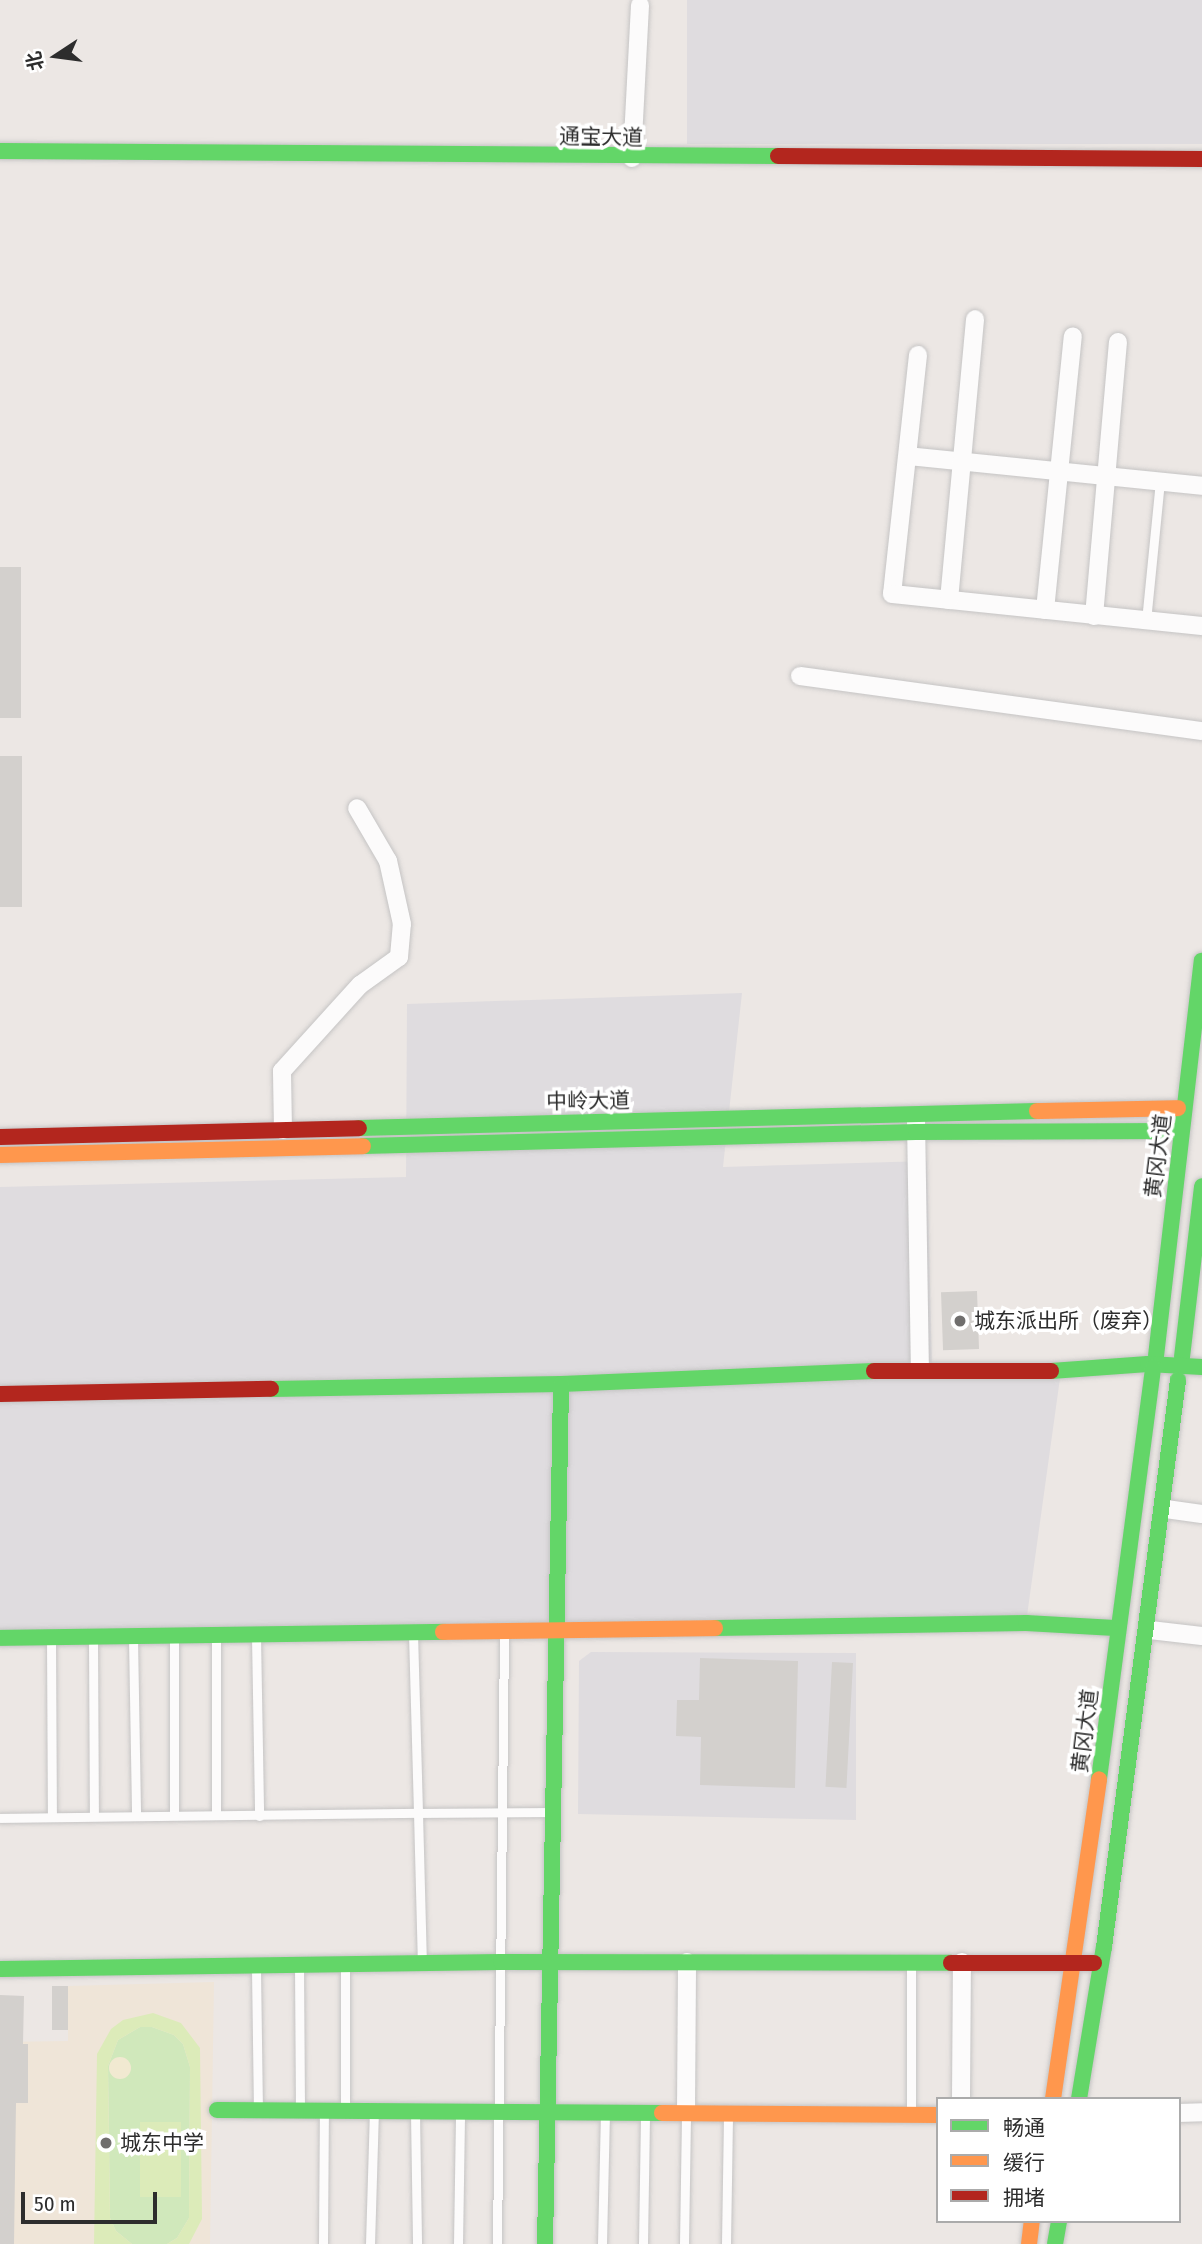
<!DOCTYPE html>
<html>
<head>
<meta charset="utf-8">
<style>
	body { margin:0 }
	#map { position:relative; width:1202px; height:2244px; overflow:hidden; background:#ece7e4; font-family:"Fira Sans Condensed","Noto Sans SC",sans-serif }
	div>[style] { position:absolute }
	.industrial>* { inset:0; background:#dfdcdf; transform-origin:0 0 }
	.education>* { inset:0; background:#efe5d8 }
	.green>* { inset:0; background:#d0e8bb }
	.sand>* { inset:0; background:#f1e9d1 }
	.round { border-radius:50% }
	.pitch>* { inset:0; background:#dcebb9; transform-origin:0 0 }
	.building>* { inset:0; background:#d3d0cd; transform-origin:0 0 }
	.roads { filter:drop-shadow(0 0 2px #c5c4c4) drop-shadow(0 0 2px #c5c4c4) }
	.lane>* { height:9px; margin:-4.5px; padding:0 4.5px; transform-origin:4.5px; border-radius:4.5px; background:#fcfbfb }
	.street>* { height:18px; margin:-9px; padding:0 9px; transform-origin:9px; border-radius:9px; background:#fcfbfb }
	.fast>* { height:16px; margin:-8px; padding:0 8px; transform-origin:8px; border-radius:8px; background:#63d668 }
	.slow>* { height:16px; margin:-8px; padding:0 8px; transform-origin:8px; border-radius:8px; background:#ff974d }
	.jam>* { height:16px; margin:-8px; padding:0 8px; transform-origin:8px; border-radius:8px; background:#b3261e }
	.dots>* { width:19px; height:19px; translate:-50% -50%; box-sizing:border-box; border:4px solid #fff; border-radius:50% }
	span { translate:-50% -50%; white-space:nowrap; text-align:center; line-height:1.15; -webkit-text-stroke:7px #fff; paint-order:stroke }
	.street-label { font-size:21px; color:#2d2d2d }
	.poi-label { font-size:21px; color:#2d2d2d }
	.left { translate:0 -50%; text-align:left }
	.legend { position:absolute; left:936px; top:2097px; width:245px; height:126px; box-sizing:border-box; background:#fff; border:2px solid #ababab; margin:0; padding:9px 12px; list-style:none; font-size:21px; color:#2d2d2d }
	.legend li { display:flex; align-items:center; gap:14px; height:35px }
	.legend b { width:35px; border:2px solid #ababab }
	.north { position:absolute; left:21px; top:21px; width:70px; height:70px; -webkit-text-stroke:5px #fff; paint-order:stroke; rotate:257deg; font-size:19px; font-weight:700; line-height:28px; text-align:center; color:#2d2d2d }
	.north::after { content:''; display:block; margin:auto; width:24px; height:32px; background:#2d2d2d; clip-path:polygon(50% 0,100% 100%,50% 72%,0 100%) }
	.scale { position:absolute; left:21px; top:2192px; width:136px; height:32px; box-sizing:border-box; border:4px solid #2d2d2d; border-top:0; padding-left:9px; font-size:21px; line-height:24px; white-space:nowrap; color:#2d2d2d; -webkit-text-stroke:5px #fff; paint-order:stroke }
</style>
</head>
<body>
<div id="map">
	<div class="industrial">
		<i style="left:687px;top:0;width:515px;height:144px"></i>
		<i style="clip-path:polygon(742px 993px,723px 1167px,927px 1161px,932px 1368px,1061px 1371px,1026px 1623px,0 1638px,0 1187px,406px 1177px,407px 1004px)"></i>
		<i style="clip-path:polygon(591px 1652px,856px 1653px,856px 1820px,578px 1814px,579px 1661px)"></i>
	</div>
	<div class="education">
		<i style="clip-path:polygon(214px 1982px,210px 2244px,0 2244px,0 2042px,68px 2041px,68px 1986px)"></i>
	</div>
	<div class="green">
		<i style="clip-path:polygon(140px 2027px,152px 2027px,174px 2035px,183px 2044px,190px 2067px,189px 2218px,177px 2238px,167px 2244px,132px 2244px,116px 2231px,110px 2218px,108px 2066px,118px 2040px)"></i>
	</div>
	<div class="sand">
		<i class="round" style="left:109px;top:2057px;width:22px;height:22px"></i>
	</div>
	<div class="pitch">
		<i style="clip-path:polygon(153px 2013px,181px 2023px,200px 2048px,202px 2219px,189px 2244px,167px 2244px,177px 2238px,189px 2218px,190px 2067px,183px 2044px,174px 2035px,152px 2027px,140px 2027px,118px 2040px,108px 2066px,110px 2218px,116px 2231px,132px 2244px,94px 2244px,97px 2054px,111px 2029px,123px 2020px)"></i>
		<i style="left:140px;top:2122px;width:41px;height:75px"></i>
	</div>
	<div class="building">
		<i style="left:0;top:567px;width:21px;height:151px"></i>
		<i style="left:0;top:756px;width:22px;height:151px"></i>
		<i style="left:977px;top:1291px;width:58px;height:36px;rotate:88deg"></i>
		<i style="clip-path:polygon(700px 1658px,798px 1661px,795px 1788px,700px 1785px,701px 1737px,676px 1736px,677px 1700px,699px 1700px)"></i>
		<i style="left:832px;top:1662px;width:21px;height:125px;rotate:3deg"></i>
		<i style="left:52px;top:1986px;width:16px;height:44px"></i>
		<i style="clip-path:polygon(0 1995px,24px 1996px,23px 2044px,28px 2044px,28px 2103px,16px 2103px,14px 2244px,0 2244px)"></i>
	</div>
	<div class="roads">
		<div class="lane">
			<i style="left:1146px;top:621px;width:141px;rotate:-84.3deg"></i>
			<i style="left:413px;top:1633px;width:180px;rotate:88.4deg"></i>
			<i style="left:418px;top:1813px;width:132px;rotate:-0.4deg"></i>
			<i style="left:256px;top:1636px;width:180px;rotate:89deg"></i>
			<i style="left:174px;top:1637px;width:177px;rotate:90deg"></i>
			<i style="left:93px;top:1638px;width:177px;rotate:89.7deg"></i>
			<i style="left:133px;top:1638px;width:177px;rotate:89deg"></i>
			<i style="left:51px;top:1639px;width:177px;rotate:89.7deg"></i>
			<i style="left:216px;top:1814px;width:177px;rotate:-90deg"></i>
			<i style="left:0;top:1818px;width:418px;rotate:-0.7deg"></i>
			<i style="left:418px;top:1813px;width:150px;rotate:88.5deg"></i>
			<i style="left:299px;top:1966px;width:143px;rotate:89.6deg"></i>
			<i style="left:256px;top:1969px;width:140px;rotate:89.2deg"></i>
			<i style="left:345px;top:2109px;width:144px;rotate:-90deg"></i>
			<i style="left:415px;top:2113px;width:131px;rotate:89.1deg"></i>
			<i style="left:911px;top:2113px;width:150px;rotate:-90deg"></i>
			<i style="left:323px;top:2244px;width:131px;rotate:-89.6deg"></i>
			<i style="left:370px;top:2244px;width:131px;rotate:-88.3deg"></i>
			<i style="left:458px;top:2244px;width:131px;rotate:-89.1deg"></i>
			<i style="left:497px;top:2244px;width:611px;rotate:-89.34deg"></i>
			<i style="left:602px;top:2244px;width:131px;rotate:-88.7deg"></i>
			<i style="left:643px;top:2244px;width:128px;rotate:-89.1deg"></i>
			<i style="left:684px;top:2244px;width:128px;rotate:-89.1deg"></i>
			<i style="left:726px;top:2244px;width:128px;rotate:-89.1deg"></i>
		</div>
		<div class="street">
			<i style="left:632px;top:158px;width:153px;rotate:-87deg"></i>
			<i style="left:918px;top:355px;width:240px;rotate:96.2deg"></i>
			<i style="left:892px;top:594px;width:312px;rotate:5.9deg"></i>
			<i style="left:908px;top:456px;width:296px;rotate:5.8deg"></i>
			<i style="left:949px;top:600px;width:282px;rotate:-84.7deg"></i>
			<i style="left:1045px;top:610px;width:275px;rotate:-84.2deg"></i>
			<i style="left:1094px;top:616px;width:275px;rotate:-85deg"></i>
			<i style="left:800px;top:676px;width:406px;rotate:7.8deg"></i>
			<i style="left:916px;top:1120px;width:249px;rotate:89.1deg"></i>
			<i style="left:283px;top:1130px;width:59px;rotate:-91deg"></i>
			<i style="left:282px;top:1071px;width:116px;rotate:-47.8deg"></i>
			<i style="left:360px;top:985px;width:48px;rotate:-35.7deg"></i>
			<i style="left:399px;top:957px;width:33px;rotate:-85deg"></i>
			<i style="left:402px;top:924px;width:65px;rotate:-102.5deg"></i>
			<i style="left:388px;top:861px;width:61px;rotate:-120.3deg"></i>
			<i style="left:1166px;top:1509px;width:36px;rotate:8deg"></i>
			<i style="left:1150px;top:1630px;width:52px;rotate:6.6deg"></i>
			<i style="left:961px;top:2099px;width:137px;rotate:-89.6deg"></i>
			<i style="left:686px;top:2111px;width:149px;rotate:-89.6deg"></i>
			<i style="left:1179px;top:2113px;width:23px;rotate:-2deg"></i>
		</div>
		<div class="fast">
			<i style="left:0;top:151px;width:778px;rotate:0.37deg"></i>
			<i style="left:359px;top:1128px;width:678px;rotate:-1.44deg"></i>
			<i style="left:363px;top:1146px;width:553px;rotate:-1.45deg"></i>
			<i style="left:916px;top:1132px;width:260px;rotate:-0.2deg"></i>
			<i style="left:1156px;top:1356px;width:398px;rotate:-83.4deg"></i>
			<i style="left:1182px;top:1357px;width:172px;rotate:-83.3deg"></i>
			<i style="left:1051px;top:1371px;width:97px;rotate:-4.1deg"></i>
			<i style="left:1148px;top:1364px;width:54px;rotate:3.2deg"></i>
			<i style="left:271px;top:1389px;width:290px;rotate:-1deg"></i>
			<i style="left:561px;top:1384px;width:313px;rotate:-2.4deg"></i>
			<i style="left:715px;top:1628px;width:311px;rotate:-0.9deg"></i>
			<i style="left:1026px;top:1623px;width:89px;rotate:3.2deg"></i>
			<i style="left:0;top:1638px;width:443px;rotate:-0.8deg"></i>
			<i style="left:1099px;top:1779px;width:415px;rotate:-82.5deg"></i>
			<i style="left:0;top:1969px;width:501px;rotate:-0.8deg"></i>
			<i style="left:501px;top:1962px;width:450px;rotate:0.1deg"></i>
			<i style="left:1079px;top:2099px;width:154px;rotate:-80.7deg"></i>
			<i style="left:1104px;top:1947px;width:572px;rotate:-82.56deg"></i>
			<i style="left:217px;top:2110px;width:445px;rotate:0.4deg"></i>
			<i style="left:545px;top:2244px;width:860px;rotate:-88.93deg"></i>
			<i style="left:1055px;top:2244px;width:23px;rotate:-80deg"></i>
		</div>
		<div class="slow">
			<i style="left:1037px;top:1111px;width:141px;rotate:-1.2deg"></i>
			<i style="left:0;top:1155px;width:363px;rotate:-1.4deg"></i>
			<i style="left:443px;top:1632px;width:272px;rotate:-0.8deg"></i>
			<i style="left:1053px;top:2099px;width:323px;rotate:-81.8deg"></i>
			<i style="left:662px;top:2113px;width:276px;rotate:0.4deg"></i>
			<i style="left:1029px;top:2244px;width:23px;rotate:-83deg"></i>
		</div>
		<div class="jam">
			<i style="left:778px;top:156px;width:424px;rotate:0.4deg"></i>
			<i style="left:0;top:1137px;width:359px;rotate:-1.4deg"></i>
			<i style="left:874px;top:1371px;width:177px"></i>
			<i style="left:0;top:1394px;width:271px;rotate:-1.1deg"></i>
			<i style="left:951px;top:1963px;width:143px"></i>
		</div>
	</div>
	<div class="dots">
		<i style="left:960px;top:1321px;background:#706e6d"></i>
		<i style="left:106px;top:2143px;background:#706e6d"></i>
	</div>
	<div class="street-label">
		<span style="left:601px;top:137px;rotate:1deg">通宝大道</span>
		<span style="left:588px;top:1101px;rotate:-1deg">中岭大道</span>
		<span style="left:1158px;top:1156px;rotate:-83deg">黄冈大道</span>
		<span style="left:1085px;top:1731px;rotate:-83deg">黄冈大道</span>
	</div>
	<div class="poi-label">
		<span class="left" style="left:974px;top:1321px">城东派出所（废弃）</span>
		<span class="left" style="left:120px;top:2143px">城东中学</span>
	</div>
	<ul class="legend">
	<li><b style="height:9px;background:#63d668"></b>畅通</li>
	<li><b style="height:9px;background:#ff974d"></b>缓行</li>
	<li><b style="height:9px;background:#b3261e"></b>拥堵</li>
	</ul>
	<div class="north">北</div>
	<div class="scale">50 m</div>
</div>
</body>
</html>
